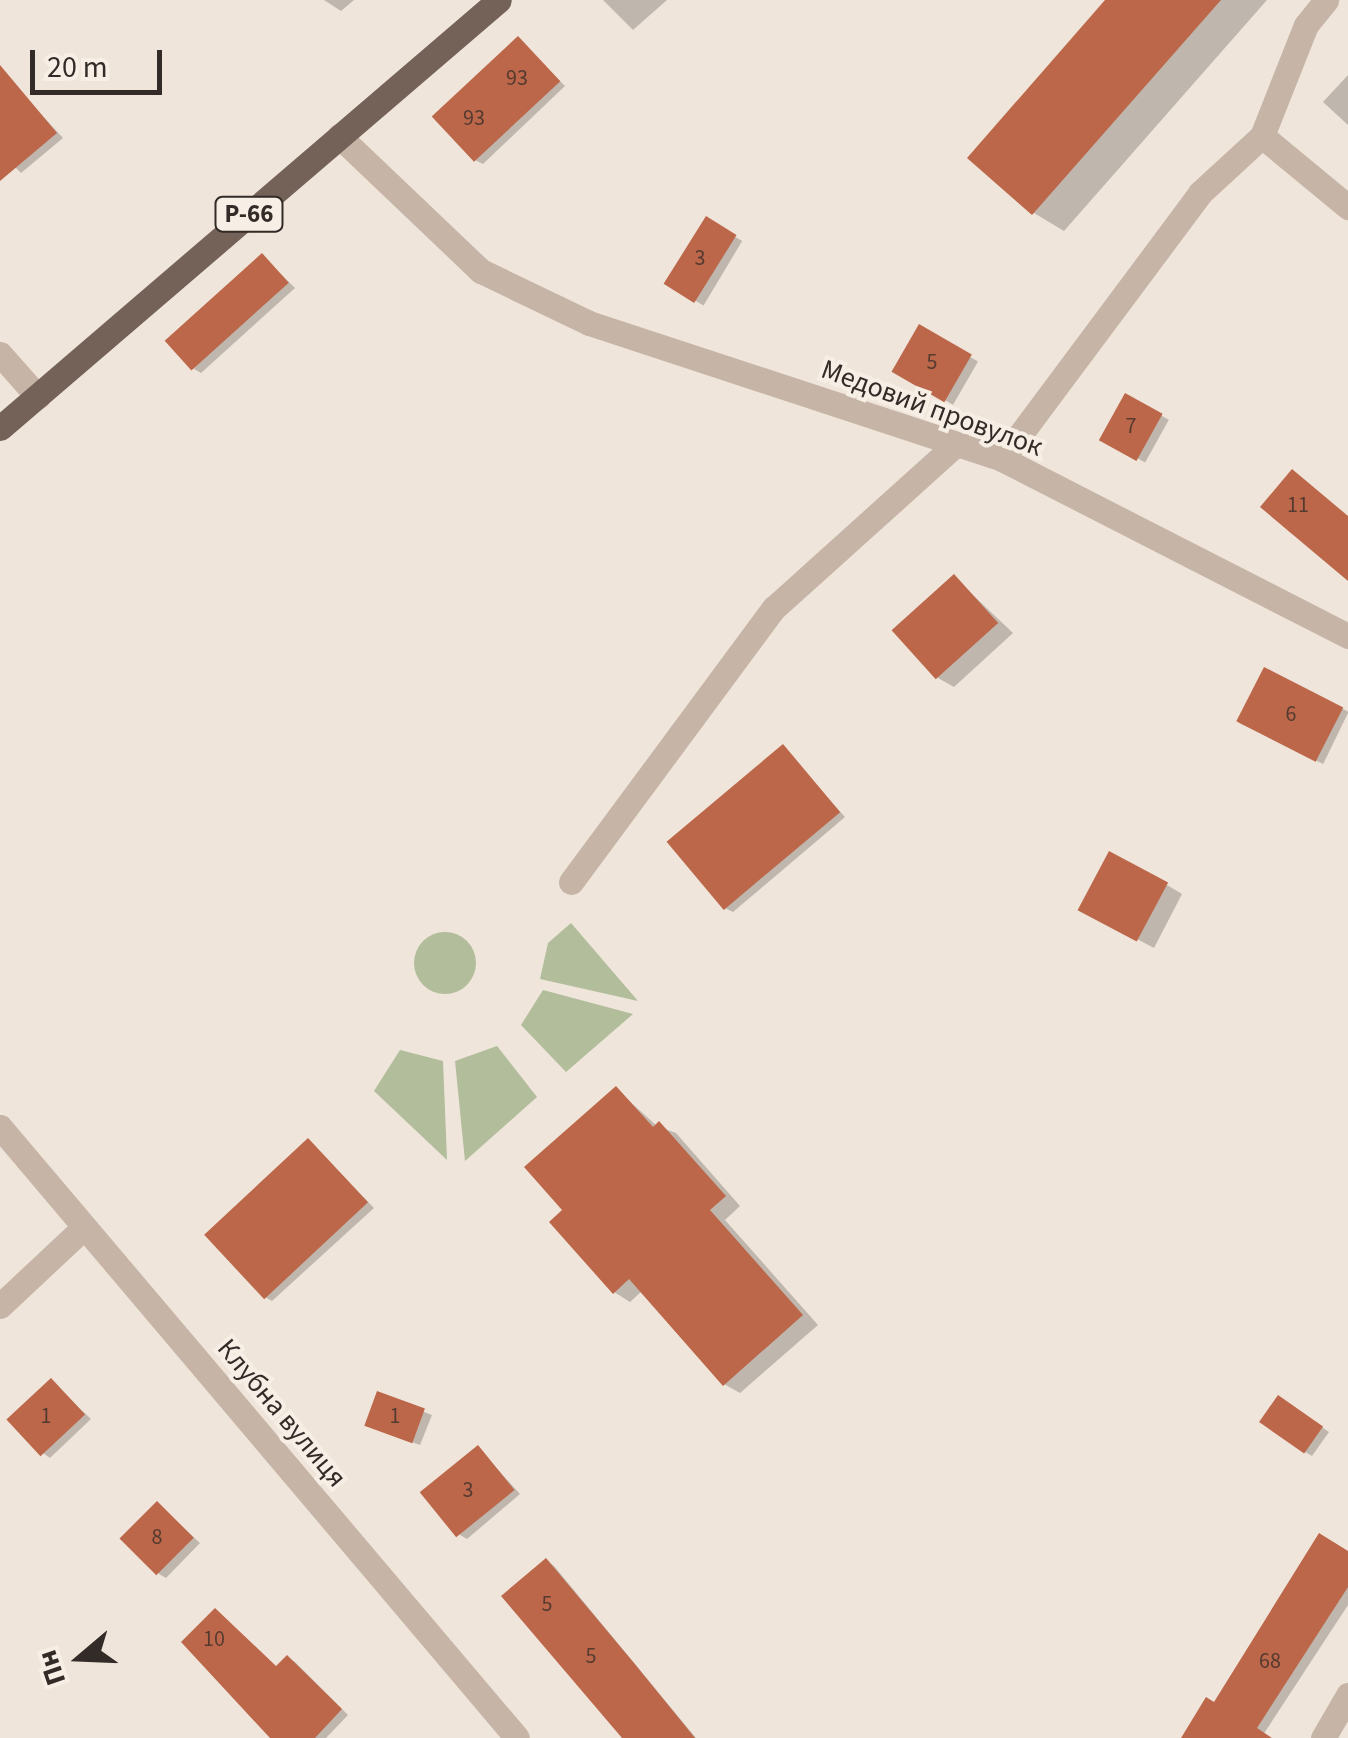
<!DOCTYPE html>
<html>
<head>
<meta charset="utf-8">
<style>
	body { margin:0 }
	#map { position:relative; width:1348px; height:1738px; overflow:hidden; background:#efe5da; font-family:"Source Sans 3",sans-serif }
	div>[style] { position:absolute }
	.green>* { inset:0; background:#b1bd9b }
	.round { border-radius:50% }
	.shadow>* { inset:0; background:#0003; transform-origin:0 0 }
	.building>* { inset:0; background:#bc674a; transform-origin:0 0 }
	.minor>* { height:25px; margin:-12.5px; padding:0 12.5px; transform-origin:12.5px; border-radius:12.5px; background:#c6b5a7 }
	.major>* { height:25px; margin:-12.5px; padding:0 12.5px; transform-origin:12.5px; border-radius:12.5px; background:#746259 }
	span { translate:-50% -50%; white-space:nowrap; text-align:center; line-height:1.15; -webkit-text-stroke:8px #f7efe5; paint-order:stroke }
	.number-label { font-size:22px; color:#553a30 }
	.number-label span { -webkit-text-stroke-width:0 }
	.shield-label span { padding:2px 8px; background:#f7efe5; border:2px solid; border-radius:8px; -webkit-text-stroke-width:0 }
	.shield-label { font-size:25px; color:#332b27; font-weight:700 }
	.street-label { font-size:28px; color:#332b27 }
	.north { position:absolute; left:30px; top:1608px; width:100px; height:100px; -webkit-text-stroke:8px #f7efe5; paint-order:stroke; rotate:251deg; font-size:28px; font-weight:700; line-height:40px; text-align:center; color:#332b27 }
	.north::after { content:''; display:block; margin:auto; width:35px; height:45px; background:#332b27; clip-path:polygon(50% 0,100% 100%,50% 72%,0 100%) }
	.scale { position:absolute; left:30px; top:50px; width:132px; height:45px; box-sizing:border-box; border:5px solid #332b27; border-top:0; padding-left:12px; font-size:30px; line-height:35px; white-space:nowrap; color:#332b27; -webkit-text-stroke:8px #f7efe5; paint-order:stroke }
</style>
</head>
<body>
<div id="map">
	<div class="green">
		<i style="clip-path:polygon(571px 923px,638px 1001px,540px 979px,548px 943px)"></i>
		<i class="round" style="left:414px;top:932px;width:62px;height:62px"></i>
		<i style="clip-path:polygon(543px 990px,633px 1014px,566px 1072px,521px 1025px)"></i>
		<i style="clip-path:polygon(497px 1046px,537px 1097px,465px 1161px,455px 1061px)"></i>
		<i style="clip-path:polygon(400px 1050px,443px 1061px,447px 1160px,374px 1091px)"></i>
	</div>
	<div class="shadow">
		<i style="clip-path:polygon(324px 0,354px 0,341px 11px)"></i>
		<i style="clip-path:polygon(603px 0,667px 0,633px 30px)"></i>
		<i style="clip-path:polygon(1109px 0,1267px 0,1064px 231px,1034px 213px,971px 157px)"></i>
		<i style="clip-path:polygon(518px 39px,565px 86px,483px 164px,475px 160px)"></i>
		<i style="clip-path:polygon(1348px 75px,1348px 125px,1323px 102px)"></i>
		<i style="clip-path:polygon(16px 87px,63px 138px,21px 173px,0 152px,0 101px)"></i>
		<i style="left:707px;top:220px;width:41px;height:75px;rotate:31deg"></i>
		<i style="clip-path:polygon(262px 256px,295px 288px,201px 373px,194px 369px)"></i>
		<i style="left:920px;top:328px;width:67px;height:50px;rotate:30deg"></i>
		<i style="left:1126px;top:396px;width:49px;height:49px;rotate:29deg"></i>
		<i style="clip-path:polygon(955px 578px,1013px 633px,954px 687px,938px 678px)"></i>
		<i style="left:1265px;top:671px;width:93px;height:58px;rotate:26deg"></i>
		<i style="clip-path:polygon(783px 748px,845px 817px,733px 912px,725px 908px)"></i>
		<i style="clip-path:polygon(1167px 885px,1182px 894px,1154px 948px,1097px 918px)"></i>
		<i style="clip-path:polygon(616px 1089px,657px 1126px,676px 1133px,740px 1206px,725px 1220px,818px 1325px,740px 1393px,724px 1384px,642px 1291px,630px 1302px,614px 1292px,566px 1210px)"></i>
		<i style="clip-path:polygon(309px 1141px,374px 1208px,272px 1301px,265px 1297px)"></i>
		<i style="clip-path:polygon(51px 1381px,91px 1419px,50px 1458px,43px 1453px)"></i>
		<i style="clip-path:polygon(379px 1394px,432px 1415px,420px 1445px,375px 1429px)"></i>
		<i style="clip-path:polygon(1286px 1402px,1329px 1432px,1312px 1456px,1305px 1452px)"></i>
		<i style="clip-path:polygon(478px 1448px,520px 1494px,467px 1539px,460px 1535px)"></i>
		<i style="clip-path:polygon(158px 1504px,200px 1543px,166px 1578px,159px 1574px)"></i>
		<i style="clip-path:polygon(1348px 1554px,1348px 1605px,1261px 1738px,1186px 1738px)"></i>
		<i style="clip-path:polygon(547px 1561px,554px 1566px,696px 1738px,622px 1738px)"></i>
		<i style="clip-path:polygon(215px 1611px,278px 1668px,288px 1658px,295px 1662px,348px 1715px,326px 1738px,275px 1738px)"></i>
	</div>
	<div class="building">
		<i style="clip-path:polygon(1105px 0,1221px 0,1032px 215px,967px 158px)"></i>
		<i style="left:518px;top:36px;width:62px;height:118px;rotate:47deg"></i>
		<i style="clip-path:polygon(0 65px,57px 133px,0 181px)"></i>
		<i style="left:706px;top:216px;width:36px;height:80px;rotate:32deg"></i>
		<i style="left:262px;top:253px;width:40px;height:131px;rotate:48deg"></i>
		<i style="left:919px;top:324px;width:61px;height:55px;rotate:30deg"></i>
		<i style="left:1125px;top:393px;width:43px;height:54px;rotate:29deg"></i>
		<i style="clip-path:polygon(1292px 469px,1348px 516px,1348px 581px,1260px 507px)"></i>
		<i style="left:954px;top:574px;width:66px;height:84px;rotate:48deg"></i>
		<i style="left:1264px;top:667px;width:89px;height:61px;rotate:27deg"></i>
		<i style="left:783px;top:744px;width:89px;height:152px;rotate:50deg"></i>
		<i style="left:1109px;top:851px;width:67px;height:67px;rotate:28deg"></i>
		<i style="clip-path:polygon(616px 1086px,653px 1127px,659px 1121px,726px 1196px,710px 1210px,803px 1315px,723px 1386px,629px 1279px,613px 1294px,549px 1222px,562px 1210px,524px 1167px)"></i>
		<i style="left:308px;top:1138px;width:88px;height:142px;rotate:47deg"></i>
		<i style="left:51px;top:1378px;width:50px;height:61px;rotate:47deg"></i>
		<i style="left:377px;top:1391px;width:51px;height:37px;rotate:20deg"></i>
		<i style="left:1278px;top:1395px;width:55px;height:33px;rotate:35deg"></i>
		<i style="left:478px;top:1445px;width:58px;height:75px;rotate:51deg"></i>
		<i style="left:157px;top:1501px;width:52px;height:53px;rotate:45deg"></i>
		<i style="clip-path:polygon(1319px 1533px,1348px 1551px,1348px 1587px,1257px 1728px,1272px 1738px,1181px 1738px,1206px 1697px,1214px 1702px)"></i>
		<i style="clip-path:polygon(546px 1558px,634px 1663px,695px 1738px,622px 1738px,501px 1596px)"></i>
		<i style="clip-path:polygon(215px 1608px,276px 1666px,287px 1655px,342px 1709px,315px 1738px,270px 1738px,181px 1642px)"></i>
	</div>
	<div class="minor">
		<i style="left:339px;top:136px;width:196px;rotate:43.6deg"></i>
		<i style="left:481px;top:271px;width:120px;rotate:25.7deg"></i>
		<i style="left:589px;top:323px;width:435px;rotate:18.2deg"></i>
		<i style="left:1002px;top:459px;width:389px;rotate:27.1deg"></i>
		<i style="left:1262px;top:136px;width:112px;rotate:39.5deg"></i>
		<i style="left:0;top:354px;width:57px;rotate:48.5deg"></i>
		<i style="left:1002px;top:459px;width:332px;rotate:-53.3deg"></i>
		<i style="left:1200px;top:193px;width:84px;rotate:-42.6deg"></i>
		<i style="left:1262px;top:136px;width:119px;rotate:-68.4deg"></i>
		<i style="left:1306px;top:25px;width:32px;rotate:-51deg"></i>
		<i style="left:571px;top:882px;width:341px;rotate:-53.5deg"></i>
		<i style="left:774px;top:608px;width:245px;rotate:-42deg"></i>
		<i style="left:0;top:1127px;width:800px;rotate:49.76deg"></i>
		<i style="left:0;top:1306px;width:115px;rotate:-43.2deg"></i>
		<i style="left:1323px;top:1738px;width:50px;rotate:-59.8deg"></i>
	</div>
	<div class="major">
		<i style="left:0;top:428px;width:657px;rotate:-40.62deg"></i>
	</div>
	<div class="number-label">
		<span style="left:517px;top:79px">93</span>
		<span style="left:474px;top:119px">93</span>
		<span style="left:700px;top:259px">3</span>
		<span style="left:932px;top:363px">5</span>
		<span style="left:1131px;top:427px">7</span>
		<span style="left:1298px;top:506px">11</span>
		<span style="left:1291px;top:715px">6</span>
		<span style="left:46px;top:1417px">1</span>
		<span style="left:395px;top:1417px">1</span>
		<span style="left:468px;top:1491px">3</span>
		<span style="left:157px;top:1538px">8</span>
		<span style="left:547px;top:1605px">5</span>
		<span style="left:214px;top:1640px">10</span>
		<span style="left:591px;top:1657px">5</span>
		<span style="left:1270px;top:1662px">68</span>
	</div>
	<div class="shield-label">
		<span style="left:249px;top:214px">Р-66</span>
	</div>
	<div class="street-label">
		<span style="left:932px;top:408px;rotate:20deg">Медовий провулок</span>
		<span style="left:282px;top:1413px;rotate:50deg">Клубна вулиця</span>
	</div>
	<div class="north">Пн</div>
	<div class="scale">20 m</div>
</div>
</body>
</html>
